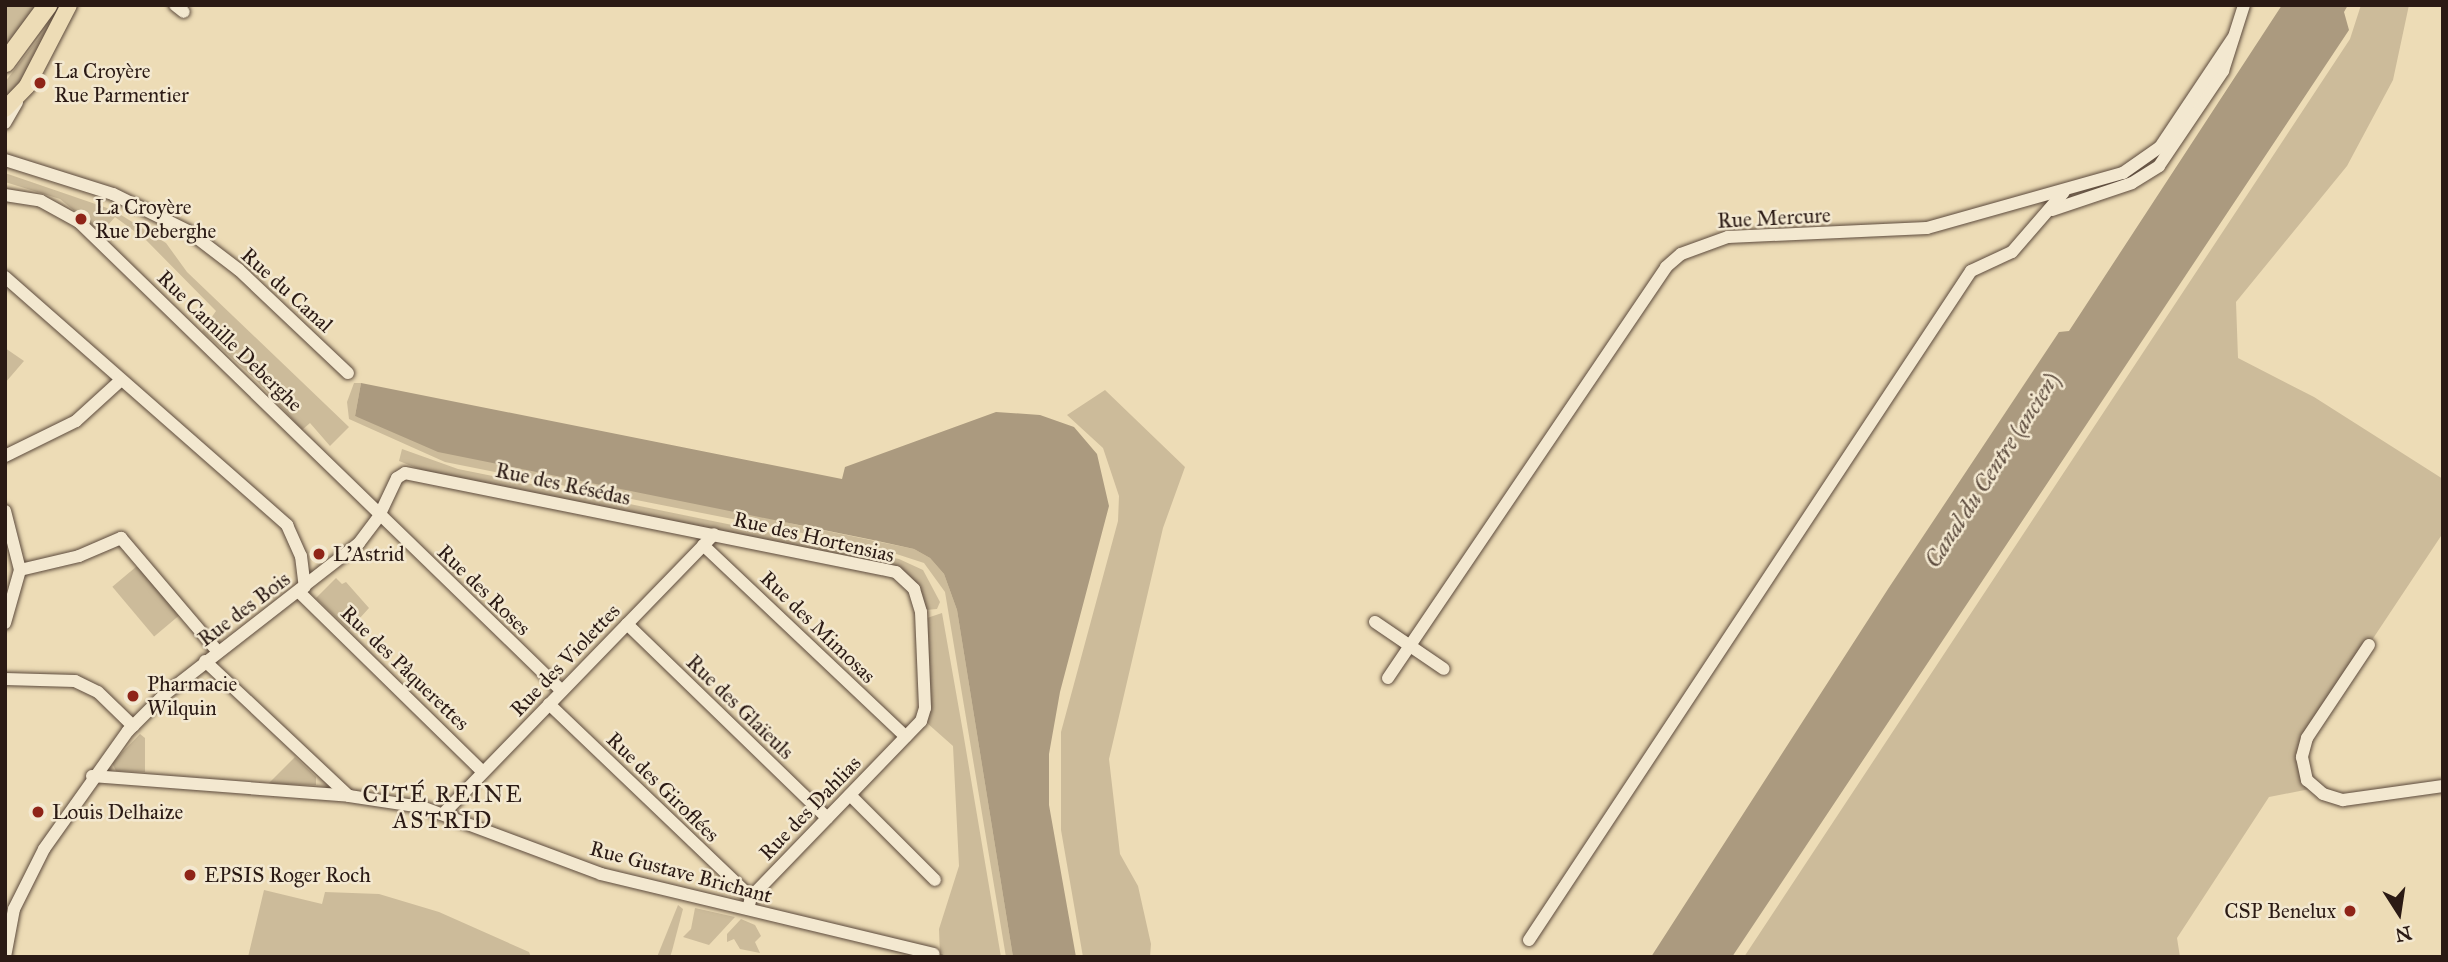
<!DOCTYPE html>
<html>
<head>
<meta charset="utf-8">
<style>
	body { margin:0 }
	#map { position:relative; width:2448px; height:962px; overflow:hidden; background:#eddcb6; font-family:"IM FELL Great Primer",serif }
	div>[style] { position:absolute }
	.green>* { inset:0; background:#ccbb9a; transform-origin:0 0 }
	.water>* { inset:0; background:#ab9a7f }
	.stream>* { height:3.5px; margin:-1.75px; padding:0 1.75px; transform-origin:1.75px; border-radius:1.75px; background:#ab9a7f }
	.roads { filter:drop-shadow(0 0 2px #5c4a3c) drop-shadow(0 0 2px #5c4a3c) }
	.minor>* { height:12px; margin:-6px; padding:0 6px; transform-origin:6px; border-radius:6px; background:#f3e8d0 }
	.major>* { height:16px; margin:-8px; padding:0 8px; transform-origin:8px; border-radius:8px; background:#eddcb6 }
	.highway>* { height:19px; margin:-9.5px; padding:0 9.5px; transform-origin:9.5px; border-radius:9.5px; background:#eddcb6 }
	.dots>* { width:19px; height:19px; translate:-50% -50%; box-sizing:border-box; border:4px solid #f3e8d0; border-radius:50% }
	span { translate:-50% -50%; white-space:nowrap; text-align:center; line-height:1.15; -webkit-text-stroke:5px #f3e8d0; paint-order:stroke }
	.poi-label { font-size:21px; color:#2b1a14 }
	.left { translate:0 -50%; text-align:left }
	.right { translate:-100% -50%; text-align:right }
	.street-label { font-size:21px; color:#2b1a14 }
	.water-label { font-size:23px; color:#5e4d3f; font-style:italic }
	.neighbourhood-label { font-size:23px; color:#2b1a14; letter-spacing:2px }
	.frame { position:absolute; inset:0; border:7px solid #2b1a14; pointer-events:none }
	.north { position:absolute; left:2364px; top:878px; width:70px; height:70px; -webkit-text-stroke:5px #f3e8d0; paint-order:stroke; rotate:168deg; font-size:19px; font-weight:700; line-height:28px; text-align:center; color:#2b1a14 }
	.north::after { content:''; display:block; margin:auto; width:24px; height:32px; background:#2b1a14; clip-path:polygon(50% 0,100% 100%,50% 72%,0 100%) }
</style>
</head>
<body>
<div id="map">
	<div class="green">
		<i style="clip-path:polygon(5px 5px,38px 5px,5px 48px)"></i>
		<i style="clip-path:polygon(2361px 5px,2409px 5px,2393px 80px,2347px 166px,2236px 302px,2238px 358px,2314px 397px,2443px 479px,2443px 533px,2307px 738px,2303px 747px,2315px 788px,2269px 797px,2177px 938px,2180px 957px,1744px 957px,2350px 39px)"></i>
		<i style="clip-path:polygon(62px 8px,43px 46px,5px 105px,5px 82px)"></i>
		<i style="clip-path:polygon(5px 173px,113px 210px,166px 243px,187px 272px,349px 427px,330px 446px,310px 423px,302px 430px,256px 380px,202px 331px,216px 311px,145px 239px,115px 217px,101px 233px,60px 199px,5px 182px)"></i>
		<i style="clip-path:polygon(5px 348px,24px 361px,5px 383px)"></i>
		<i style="clip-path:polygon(354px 383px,361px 383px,355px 416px,798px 525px,914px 549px,930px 558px,944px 574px,957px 610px,1013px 957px,1006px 957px,945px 592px,924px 563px,878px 548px,445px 462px,349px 419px,347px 402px)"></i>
		<i style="clip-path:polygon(1105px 390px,1185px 467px,1163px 528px,1109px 759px,1120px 854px,1138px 886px,1151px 944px,1150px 957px,1083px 957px,1061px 830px,1061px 732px,1118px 521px,1119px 496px,1103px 448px,1067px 415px)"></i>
		<i style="clip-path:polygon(402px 449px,458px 469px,899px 559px,923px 570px,940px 602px,937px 609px,926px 610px,918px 586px,907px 574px,890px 566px,429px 473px,399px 461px)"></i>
		<i style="left:143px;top:561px;width:65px;height:40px;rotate:50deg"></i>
		<i style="clip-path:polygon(336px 578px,342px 584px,346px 582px,369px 608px,349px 630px,316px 598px)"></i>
		<i style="clip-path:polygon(942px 613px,963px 732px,1001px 957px,940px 957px,939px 929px,959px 866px,953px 746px,927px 723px,927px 618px)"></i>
		<i style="clip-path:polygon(140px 734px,145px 738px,145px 772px,116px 771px,112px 763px)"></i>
		<i style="clip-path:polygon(295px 757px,316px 777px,316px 785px,268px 784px)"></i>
		<i style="clip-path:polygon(264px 890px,322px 904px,325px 892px,379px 894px,439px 912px,529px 952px,531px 957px,248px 957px)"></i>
		<i style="clip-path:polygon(678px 905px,683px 909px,672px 951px,670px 957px,657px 957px)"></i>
		<i style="clip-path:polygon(695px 908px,735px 917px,709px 945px,683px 937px,691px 929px)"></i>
		<i style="clip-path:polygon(741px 919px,755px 925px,761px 936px,755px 942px,760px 953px,740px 949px,734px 939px,727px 942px,727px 934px)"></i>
	</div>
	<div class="water">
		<i style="clip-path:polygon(2282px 5px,2348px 5px,2344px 12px,2349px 30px,1732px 957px,1651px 957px,1888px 589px,2059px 332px,2069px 331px)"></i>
		<i style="clip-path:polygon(361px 383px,842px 479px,845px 467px,996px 412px,1040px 415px,1074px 427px,1097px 454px,1109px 506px,1060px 692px,1049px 754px,1049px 805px,1076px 957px,1013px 957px,957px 610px,944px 574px,930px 558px,914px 549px,873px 540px,438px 452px,355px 416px)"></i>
	</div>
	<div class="stream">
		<i style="left:942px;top:956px;width:1px;rotate:45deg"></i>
	</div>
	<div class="roads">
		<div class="minor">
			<i style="left:175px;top:5px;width:11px;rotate:38deg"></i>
			<i style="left:5px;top:123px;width:24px;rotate:-60deg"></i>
			<i style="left:5px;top:160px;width:113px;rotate:17.5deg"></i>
			<i style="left:113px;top:194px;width:84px;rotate:26.3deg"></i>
			<i style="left:188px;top:231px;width:64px;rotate:37.4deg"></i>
			<i style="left:239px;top:270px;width:150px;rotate:43.4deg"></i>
			<i style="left:5px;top:195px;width:36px;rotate:9deg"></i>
			<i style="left:41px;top:201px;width:43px;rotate:28.9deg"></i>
			<i style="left:79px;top:222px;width:673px;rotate:44.16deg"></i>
			<i style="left:2052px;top:210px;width:84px;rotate:-18.6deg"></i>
			<i style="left:2132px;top:183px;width:32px;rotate:-32deg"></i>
			<i style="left:2159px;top:166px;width:115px;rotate:-56deg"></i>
			<i style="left:2223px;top:71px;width:69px;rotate:-72.3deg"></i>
			<i style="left:5px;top:277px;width:376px;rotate:41.3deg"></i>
			<i style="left:287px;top:525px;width:34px;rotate:66deg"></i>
			<i style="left:301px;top:556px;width:31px;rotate:83deg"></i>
			<i style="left:5px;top:456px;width:79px;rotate:-26.2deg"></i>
			<i style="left:76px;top:421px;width:59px;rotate:-42.3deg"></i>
			<i style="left:5px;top:511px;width:61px;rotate:75.7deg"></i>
			<i style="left:20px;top:570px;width:55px;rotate:105.8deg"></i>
			<i style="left:703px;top:545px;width:279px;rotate:43.4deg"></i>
			<i style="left:20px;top:570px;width:61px;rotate:-13.3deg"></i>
			<i style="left:79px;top:556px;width:46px;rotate:-23.2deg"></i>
			<i style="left:121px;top:538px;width:150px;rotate:49.6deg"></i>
			<i style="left:299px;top:592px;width:257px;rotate:44.4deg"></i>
			<i style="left:1375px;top:622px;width:83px;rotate:34.3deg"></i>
			<i style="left:627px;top:624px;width:279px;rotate:44.1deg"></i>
			<i style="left:2369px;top:645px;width:112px;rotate:123.7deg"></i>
			<i style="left:2307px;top:738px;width:20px;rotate:105deg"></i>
			<i style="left:2302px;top:757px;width:24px;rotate:78deg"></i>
			<i style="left:2307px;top:780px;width:21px;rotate:41deg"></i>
			<i style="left:2323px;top:794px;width:21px;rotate:17deg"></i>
			<i style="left:2343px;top:800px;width:101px;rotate:-8deg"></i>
			<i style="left:205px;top:661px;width:197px;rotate:43.2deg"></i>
			<i style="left:1388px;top:678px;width:496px;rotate:-55.9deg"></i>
			<i style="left:1666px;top:267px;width:20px;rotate:-41deg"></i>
			<i style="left:1681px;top:254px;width:50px;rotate:-19.9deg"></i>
			<i style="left:1728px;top:237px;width:199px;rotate:-2.6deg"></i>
			<i style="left:1927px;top:228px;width:204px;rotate:-15.7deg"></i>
			<i style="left:2123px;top:173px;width:45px;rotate:-35.1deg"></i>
			<i style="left:2160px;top:147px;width:131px;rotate:-56.2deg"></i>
			<i style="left:5px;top:679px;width:70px;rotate:1.6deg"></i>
			<i style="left:75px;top:681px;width:25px;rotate:26deg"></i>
			<i style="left:98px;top:692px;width:49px;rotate:44.2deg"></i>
			<i style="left:549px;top:704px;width:279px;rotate:43.7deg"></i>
			<i style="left:92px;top:776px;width:258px;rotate:4.4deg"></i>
			<i style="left:349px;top:796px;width:74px;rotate:8.6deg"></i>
			<i style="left:422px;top:807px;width:191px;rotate:20.5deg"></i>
			<i style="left:601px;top:874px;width:342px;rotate:13.5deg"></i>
			<i style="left:850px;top:795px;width:120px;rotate:45deg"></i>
			<i style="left:444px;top:813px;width:388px;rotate:-45.9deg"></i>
			<i style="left:1529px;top:940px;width:802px;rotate:-56.55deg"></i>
			<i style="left:1971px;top:271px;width:45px;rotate:-24.9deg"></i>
			<i style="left:2012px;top:252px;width:79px;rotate:-49.1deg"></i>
			<i style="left:5px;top:957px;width:49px;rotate:-79.4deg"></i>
			<i style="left:14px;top:909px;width:67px;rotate:-63.4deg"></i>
			<i style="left:44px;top:849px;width:145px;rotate:-54.6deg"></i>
			<i style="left:128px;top:731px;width:51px;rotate:-45deg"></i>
			<i style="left:164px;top:695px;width:247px;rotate:-37.9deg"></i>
			<i style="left:359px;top:543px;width:34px;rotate:-53deg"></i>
			<i style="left:379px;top:516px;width:42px;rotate:-64.7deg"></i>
			<i style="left:397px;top:478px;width:9px;rotate:-32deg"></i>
			<i style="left:405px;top:473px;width:501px;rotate:11.4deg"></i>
			<i style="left:896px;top:572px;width:25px;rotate:43deg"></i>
			<i style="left:914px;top:589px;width:24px;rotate:73deg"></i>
			<i style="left:921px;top:612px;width:96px;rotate:87.6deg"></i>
			<i style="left:925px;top:708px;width:14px;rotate:107deg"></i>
			<i style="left:921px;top:721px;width:245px;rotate:134deg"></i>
			<i style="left:751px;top:897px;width:12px;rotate:104deg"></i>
		</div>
		<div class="major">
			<i style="left:5px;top:109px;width:32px;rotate:-46deg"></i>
			<i style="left:27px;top:86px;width:91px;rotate:-62.6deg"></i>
		</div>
		<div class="highway">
			<i style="left:5px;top:62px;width:71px;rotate:-53.6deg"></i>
		</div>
	</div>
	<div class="dots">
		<i style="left:40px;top:83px;background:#8f2418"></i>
		<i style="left:81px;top:219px;background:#8f2418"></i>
		<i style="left:319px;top:554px;background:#8f2418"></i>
		<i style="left:133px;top:696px;background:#8f2418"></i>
		<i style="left:38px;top:812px;background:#8f2418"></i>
		<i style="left:190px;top:875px;background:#8f2418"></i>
		<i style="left:2350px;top:911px;background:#8f2418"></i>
	</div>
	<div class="poi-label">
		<span class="left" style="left:54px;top:83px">La Croyère<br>Rue Parmentier</span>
		<span class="left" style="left:95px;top:219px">La Croyère<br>Rue Deberghe</span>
		<span class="left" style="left:333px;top:554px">L'Astrid</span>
		<span class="left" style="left:147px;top:696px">Pharmacie<br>Wilquin</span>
		<span class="left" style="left:52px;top:812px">Louis Delhaize</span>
		<span class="left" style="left:204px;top:875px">EPSIS Roger Roch</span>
		<span class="right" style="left:2336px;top:911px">CSP Benelux</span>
	</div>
	<div class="street-label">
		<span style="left:1774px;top:218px;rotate:-3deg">Rue Mercure</span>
		<span style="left:287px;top:290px;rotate:42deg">Rue du Canal</span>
		<span style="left:230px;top:341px;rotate:44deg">Rue Camille Deberghe</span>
		<span style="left:563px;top:484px;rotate:12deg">Rue des Résédas</span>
		<span style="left:814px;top:537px;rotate:13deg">Rue des Hortensias</span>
		<span style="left:484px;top:590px;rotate:44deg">Rue des Roses</span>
		<span style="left:244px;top:609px;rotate:-37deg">Rue des Bois</span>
		<span style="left:818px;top:627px;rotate:44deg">Rue des Mimosas</span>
		<span style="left:565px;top:660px;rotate:-46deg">Rue des Violettes</span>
		<span style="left:405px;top:668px;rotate:44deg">Rue des Pâquerettes</span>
		<span style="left:740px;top:707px;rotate:44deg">Rue des Glaïeuls</span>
		<span style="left:663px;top:787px;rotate:44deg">Rue des Giroflées</span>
		<span style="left:810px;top:808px;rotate:-46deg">Rue des Dahlias</span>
		<span style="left:681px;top:872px;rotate:15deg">Rue Gustave Brichant</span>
	</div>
	<div class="water-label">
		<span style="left:1992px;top:470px;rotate:-57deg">Canal du Centre (ancien)</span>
	</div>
	<div class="neighbourhood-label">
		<span style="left:443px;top:807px">CITÉ REINE<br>ASTRID</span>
	</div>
	<div class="frame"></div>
	<div class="north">N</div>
</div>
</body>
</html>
